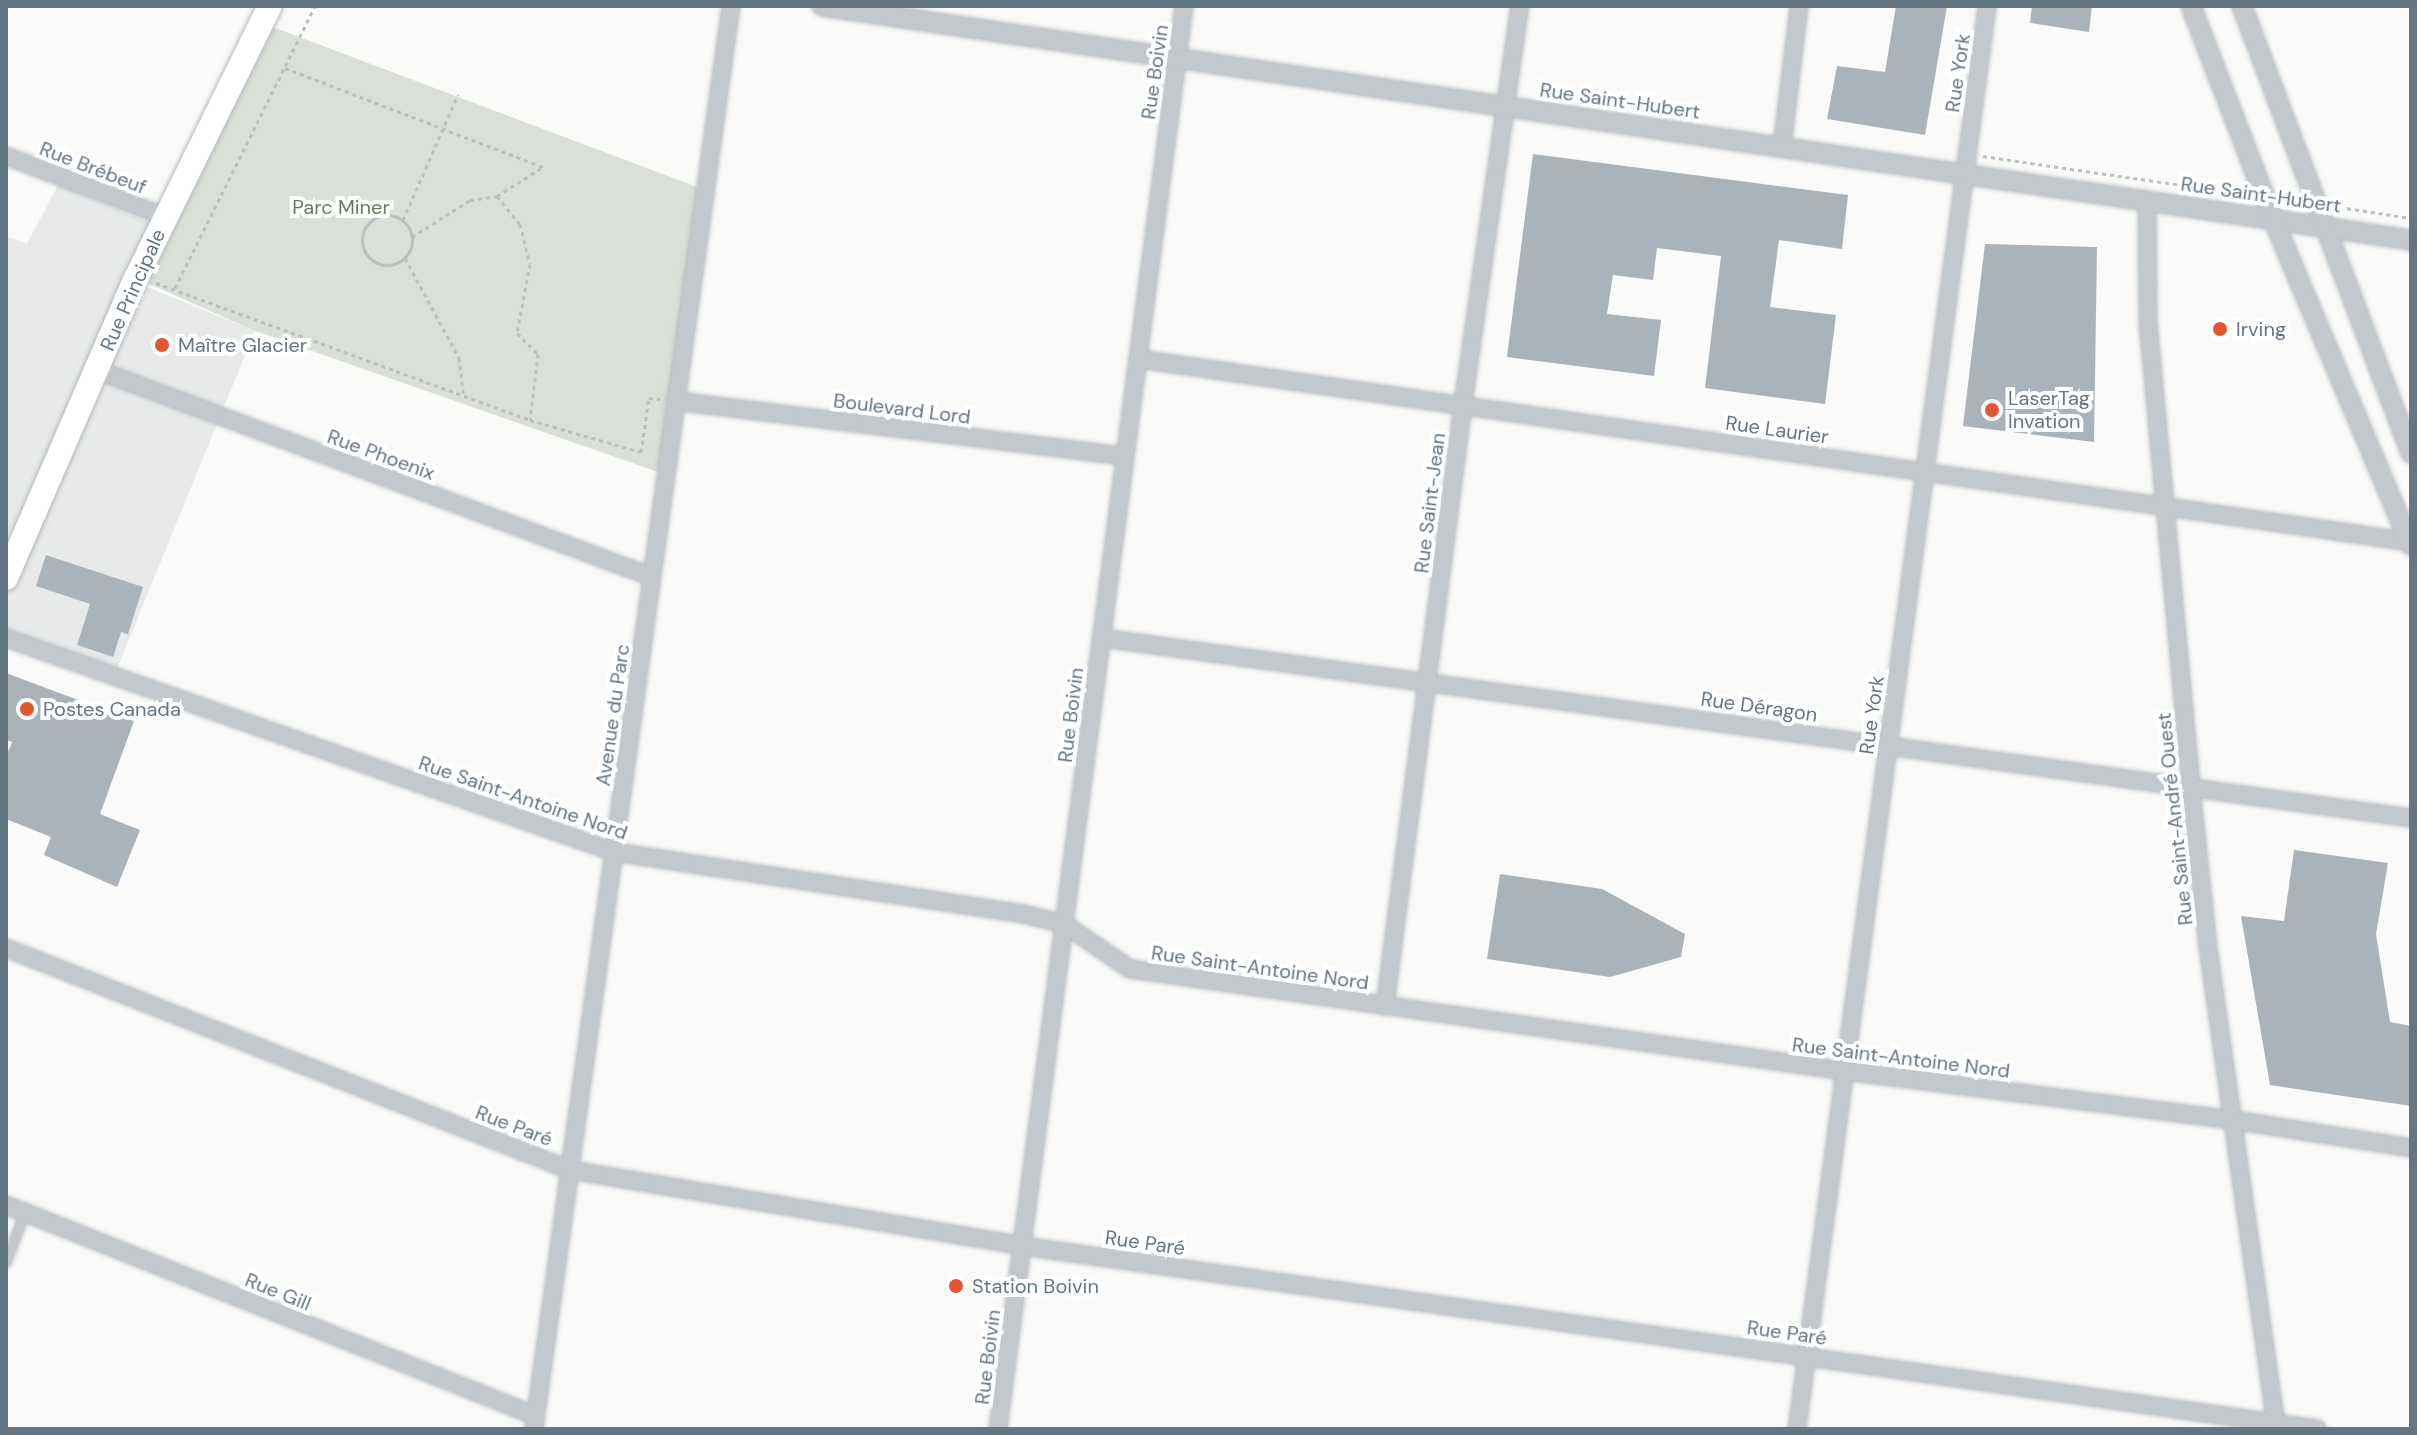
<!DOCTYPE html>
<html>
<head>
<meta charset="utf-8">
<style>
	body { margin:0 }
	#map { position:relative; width:2417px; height:1435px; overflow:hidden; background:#fafaf8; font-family:"DM Sans",sans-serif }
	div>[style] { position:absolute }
	.built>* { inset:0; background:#e8e9e9 }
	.green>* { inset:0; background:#dadfd7 }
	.building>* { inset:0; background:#aab3b9 }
	.path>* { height:3px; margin-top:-1.5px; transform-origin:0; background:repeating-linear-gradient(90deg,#bbbfc2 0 4px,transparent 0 8px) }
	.path>.ring { margin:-1.5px; padding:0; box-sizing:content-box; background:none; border:3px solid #bbbfc2; border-radius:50% }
	.roads { filter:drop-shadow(0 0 2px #b5babe) drop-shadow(0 0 2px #b5babe) }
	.service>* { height:8px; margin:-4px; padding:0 4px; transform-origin:4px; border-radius:4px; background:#c3c8cc }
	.minor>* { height:16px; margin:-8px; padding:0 8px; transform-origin:8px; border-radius:8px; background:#c3c8cc }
	.tertiary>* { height:18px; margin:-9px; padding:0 9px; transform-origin:9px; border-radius:9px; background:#c3c8cc }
	.primary>* { height:24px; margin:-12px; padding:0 12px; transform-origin:12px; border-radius:12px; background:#fff }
	.dots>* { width:22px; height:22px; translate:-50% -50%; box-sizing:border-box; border:4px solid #fff; border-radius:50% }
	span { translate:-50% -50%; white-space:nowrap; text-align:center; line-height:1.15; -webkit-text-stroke:8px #fff; paint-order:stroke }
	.street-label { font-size:20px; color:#657683 }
	.park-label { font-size:20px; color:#687a64 }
	.poi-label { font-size:20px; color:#657683 }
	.left { translate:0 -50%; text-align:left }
	.frame { position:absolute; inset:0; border:8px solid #657683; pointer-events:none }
</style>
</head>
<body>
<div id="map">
	<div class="built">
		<i style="clip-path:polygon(58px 185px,151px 223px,128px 279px,255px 331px,116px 671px,6px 630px,6px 236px,27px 244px)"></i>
	</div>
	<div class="green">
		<i style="clip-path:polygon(262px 23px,697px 187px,677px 392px,661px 473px,255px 331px,136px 278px)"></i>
	</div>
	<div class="building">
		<i style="clip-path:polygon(1896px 6px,1947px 6px,1925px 135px,1827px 119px,1837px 66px,1885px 72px)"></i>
		<i style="clip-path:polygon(2032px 6px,2092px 6px,2089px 32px,2030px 23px)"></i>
		<i style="clip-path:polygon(1533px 154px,1848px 195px,1842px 249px,1779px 240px,1770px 307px,1836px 315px,1825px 404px,1705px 388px,1721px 256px,1657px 248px,1653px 280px,1613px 275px,1607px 314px,1661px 320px,1654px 376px,1507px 357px)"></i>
		<i style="clip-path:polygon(1985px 244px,2097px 247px,2094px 442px,1963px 426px)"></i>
		<i style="clip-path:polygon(46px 555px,143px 587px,128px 634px,121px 632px,113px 657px,77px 645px,90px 604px,36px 586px)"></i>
		<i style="clip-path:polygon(6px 673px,134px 721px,100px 814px,140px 830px,117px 887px,44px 855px,51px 837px,6px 819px,6px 757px,12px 742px,6px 740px)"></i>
		<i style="clip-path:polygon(2294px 850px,2388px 863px,2376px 934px,2390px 1022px,2411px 1026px,2411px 1106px,2270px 1085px,2241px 916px,2284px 921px)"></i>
		<i style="clip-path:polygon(1500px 874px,1602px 889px,1685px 934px,1681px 957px,1610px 977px,1487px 959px)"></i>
	</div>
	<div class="path">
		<i style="left:285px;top:68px;width:276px;rotate:21deg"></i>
		<i style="left:1983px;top:156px;width:264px;rotate:8.3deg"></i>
		<i style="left:497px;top:196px;width:54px;rotate:-32.2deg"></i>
		<i style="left:2339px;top:207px;width:73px;rotate:8.7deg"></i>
		<i class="ring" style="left:362px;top:215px;width:47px;height:47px"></i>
		<i style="left:403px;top:220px;width:137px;rotate:-66.3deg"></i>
		<i style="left:412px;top:237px;width:69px;rotate:-32.5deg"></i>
		<i style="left:470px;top:200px;width:27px;rotate:-8deg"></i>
		<i style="left:497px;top:196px;width:36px;rotate:51deg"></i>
		<i style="left:520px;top:224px;width:41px;rotate:76deg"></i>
		<i style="left:530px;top:264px;width:70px;rotate:100.7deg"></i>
		<i style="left:517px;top:333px;width:30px;rotate:45deg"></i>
		<i style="left:538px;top:354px;width:66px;rotate:96.9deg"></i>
		<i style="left:405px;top:258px;width:114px;rotate:61.6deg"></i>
		<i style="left:459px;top:358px;width:38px;rotate:83deg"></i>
		<i style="left:156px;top:283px;width:398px;rotate:20.1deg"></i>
		<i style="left:530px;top:420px;width:116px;rotate:16.1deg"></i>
		<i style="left:641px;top:452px;width:55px;rotate:-81.6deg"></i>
		<i style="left:649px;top:398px;width:11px;rotate:5deg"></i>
		<i style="left:175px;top:288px;width:315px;rotate:-63.6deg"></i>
	</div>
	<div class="roads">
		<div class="service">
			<i style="left:6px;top:1263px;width:53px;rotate:-69.2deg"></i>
		</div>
		<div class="minor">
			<i style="left:1782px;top:147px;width:142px;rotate:-83.1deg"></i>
			<i style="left:6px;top:156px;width:171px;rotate:20.9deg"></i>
			<i style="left:2147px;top:201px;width:121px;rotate:89.5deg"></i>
			<i style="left:2148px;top:322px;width:468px;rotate:84.7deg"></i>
			<i style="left:2191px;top:788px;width:160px;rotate:83.9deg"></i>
			<i style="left:2208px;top:947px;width:487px;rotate:81.9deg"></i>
			<i style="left:1138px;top:359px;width:1286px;rotate:8.18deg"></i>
			<i style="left:97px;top:370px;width:592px;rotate:20.45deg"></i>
			<i style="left:675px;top:401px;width:453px;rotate:7deg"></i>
			<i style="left:6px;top:638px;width:645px;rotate:19.39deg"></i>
			<i style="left:614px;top:852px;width:410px;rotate:8.6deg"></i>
			<i style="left:1019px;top:913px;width:46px;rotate:13.7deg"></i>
			<i style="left:1064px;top:924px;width:80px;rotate:34.3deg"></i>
			<i style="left:1130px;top:969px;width:722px;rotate:8.12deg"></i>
			<i style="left:1845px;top:1071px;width:391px;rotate:7.2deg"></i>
			<i style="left:2233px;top:1120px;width:180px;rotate:8.9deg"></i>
			<i style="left:1102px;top:638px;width:1321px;rotate:7.83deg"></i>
			<i style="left:6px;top:948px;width:606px;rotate:21.49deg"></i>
			<i style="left:570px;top:1170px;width:458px;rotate:9.5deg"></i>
			<i style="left:1022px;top:1246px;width:1308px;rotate:8.04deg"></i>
			<i style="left:1385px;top:1006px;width:606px;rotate:-82.61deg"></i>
			<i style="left:1463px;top:405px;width:403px;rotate:-81.9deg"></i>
			<i style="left:6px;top:1205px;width:570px;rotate:21.71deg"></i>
			<i style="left:534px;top:1429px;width:1437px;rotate:-82.12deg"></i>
			<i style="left:998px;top:1429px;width:1435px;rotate:-82.55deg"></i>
			<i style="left:1797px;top:1429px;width:1436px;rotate:-82.39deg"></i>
		</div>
		<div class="tertiary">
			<i style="left:822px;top:6px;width:1606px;rotate:8.38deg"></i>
			<i style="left:2191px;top:6px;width:228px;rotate:68.9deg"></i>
			<i style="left:2273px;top:219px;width:354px;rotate:67.1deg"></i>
			<i style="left:2242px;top:6px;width:478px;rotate:69.3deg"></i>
		</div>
		<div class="primary">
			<i style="left:6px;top:578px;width:327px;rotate:-66.6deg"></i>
			<i style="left:136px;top:278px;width:303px;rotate:-63.8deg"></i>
		</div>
	</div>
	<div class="dots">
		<i style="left:2220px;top:329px;background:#e4572e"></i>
		<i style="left:162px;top:345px;background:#e4572e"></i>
		<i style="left:1992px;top:410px;background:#e4572e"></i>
		<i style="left:27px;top:709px;background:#e4572e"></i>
		<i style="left:956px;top:1286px;background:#e4572e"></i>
	</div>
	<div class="street-label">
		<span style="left:1155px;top:72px;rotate:-82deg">Rue Boivin</span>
		<span style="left:1958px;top:73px;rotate:-82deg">Rue York</span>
		<span style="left:1620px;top:101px;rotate:8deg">Rue Saint-Hubert</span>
		<span style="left:93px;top:168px;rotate:21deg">Rue Brébeuf</span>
		<span style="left:2261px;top:195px;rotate:8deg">Rue Saint-Hubert</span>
		<span style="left:133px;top:290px;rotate:-66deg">Rue Principale</span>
		<span style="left:902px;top:409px;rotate:7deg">Boulevard Lord</span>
		<span style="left:1777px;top:430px;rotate:8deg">Rue Laurier</span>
		<span style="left:381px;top:455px;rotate:20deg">Rue Phoenix</span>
		<span style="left:1430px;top:503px;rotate:-83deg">Rue Saint-Jean</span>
		<span style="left:1759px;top:707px;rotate:8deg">Rue Déragon</span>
		<span style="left:613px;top:715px;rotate:-82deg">Avenue du Parc</span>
		<span style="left:1071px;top:715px;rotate:-83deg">Rue Boivin</span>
		<span style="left:1872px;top:715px;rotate:-82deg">Rue York</span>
		<span style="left:523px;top:798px;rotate:19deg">Rue Saint-Antoine Nord</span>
		<span style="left:2175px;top:819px;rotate:-96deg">Rue Saint-André Ouest</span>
		<span style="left:1260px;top:968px;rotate:8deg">Rue Saint-Antoine Nord</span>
		<span style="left:1901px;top:1058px;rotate:7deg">Rue Saint-Antoine Nord</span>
		<span style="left:514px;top:1126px;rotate:21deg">Rue Paré</span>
		<span style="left:1145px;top:1243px;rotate:8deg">Rue Paré</span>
		<span style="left:278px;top:1292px;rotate:22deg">Rue Gill</span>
		<span style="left:1787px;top:1333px;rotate:8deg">Rue Paré</span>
		<span style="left:988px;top:1357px;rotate:-83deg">Rue Boivin</span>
	</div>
	<div class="park-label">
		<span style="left:341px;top:207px">Parc Miner</span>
	</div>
	<div class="poi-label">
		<span class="left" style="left:2236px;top:329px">Irving</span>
		<span class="left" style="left:178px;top:345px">Maître Glacier</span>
		<span class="left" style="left:2008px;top:410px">LaserTag<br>Invation</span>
		<span class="left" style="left:43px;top:709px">Postes Canada</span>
		<span class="left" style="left:972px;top:1286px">Station Boivin</span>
	</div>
	<div class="frame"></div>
</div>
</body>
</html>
